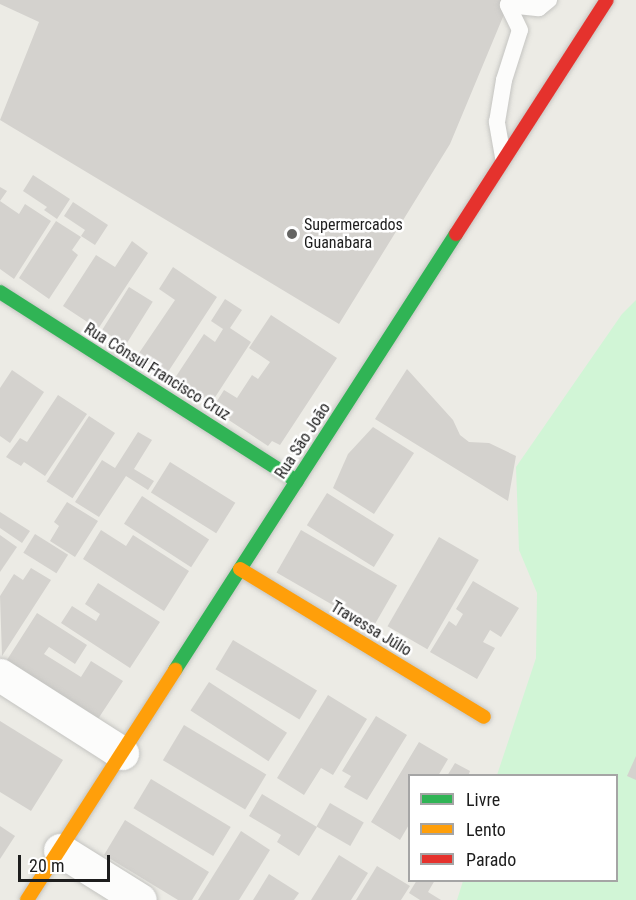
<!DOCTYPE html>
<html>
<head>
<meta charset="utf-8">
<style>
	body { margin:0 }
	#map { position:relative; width:636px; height:900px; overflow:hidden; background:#ecebe5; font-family:"Roboto Condensed",sans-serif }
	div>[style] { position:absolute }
	.park>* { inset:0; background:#d1f5d6 }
	.building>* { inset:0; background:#d4d2ce; transform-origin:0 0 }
	.roads { filter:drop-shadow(0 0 2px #c4c4c1) drop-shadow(0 0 2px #c4c4c1) }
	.lane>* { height:16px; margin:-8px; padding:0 8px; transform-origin:8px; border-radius:8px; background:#fcfcfb }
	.street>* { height:33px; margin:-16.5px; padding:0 16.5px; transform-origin:16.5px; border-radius:16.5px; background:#fcfcfb }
	.fast>* { height:14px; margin:-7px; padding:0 7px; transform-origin:7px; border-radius:7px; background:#30b455 }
	.slow>* { height:14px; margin:-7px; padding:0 7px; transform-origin:7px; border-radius:7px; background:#ff9f0a }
	.jam>* { height:14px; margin:-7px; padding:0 7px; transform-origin:7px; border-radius:7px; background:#e5322d }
	.dots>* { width:16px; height:16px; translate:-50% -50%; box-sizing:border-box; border:3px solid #fff; border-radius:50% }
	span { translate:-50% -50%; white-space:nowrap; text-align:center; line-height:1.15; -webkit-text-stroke:5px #fff; paint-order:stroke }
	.poi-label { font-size:16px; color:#1d1d1d }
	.left { translate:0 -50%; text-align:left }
	.street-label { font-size:16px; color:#1d1d1d }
	.legend { position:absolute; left:408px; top:774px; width:210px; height:108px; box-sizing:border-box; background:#fff; border:2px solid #a5a5a5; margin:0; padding:8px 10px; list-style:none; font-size:18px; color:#1d1d1d }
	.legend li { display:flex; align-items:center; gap:12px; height:30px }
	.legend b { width:30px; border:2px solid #a5a5a5 }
	.scale { position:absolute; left:18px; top:855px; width:92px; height:27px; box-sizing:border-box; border:3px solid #1d1d1d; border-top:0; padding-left:8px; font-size:18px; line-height:21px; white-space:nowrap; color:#1d1d1d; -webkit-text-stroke:4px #fff; paint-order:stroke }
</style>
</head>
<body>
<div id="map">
	<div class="park">
		<i style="clip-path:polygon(636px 300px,636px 900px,457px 900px,463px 881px,616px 880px,616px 776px,497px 775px,536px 658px,537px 593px,519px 550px,516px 467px,622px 314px)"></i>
	</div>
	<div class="building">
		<i style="clip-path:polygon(0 0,510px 0,450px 144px,339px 324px,0 120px,39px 22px,0 4px)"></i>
		<i style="clip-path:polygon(33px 175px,70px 199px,57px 219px,44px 210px,47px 207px,23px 191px)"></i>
		<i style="clip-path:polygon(0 187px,7px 191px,0 201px,19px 214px,25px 204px,51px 221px,14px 279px,0 269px)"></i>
		<i style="clip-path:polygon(73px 202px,108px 225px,95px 245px,81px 236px,85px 230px,64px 216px)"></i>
		<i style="clip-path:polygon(56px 221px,81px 237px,72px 250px,78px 255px,49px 299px,19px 278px)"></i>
		<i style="clip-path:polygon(132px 241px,148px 253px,98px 329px,63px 306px,96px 255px,115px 267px)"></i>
		<i style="clip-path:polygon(173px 267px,217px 297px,166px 375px,137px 356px,175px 300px,159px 289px)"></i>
		<i style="left:129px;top:287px;width:28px;height:51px;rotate:32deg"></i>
		<i style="clip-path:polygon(225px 299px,242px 310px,230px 328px,251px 342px,210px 405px,173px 381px,204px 334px,215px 342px,223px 329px,211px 321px)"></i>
		<i style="clip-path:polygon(271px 315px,337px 358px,280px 445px,272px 441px,268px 446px,212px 409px,224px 390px,237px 398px,252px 375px,258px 379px,270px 362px,249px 348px)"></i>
		<i style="clip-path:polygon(407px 369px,453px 420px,460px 435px,469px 442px,489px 443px,516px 456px,508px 501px,375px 419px)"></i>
		<i style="clip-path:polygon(12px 370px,44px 392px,10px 443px,0 436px,0 388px)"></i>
		<i style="clip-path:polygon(58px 395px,87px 414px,45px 476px,24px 462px,21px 466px,6px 457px,20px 438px,27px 442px)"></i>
		<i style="left:89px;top:416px;width:31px;height:78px;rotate:33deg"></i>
		<i style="clip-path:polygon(373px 427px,414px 453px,374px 514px,333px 488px,348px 454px)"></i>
		<i style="clip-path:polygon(138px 432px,152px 440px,134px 469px,154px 481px,148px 490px,126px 476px,99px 517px,75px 502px,102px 460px,115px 468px)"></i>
		<i style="left:170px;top:462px;width:77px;height:36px;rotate:32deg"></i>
		<i style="left:327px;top:493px;width:79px;height:38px;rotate:32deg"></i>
		<i style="left:142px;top:496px;width:80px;height:33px;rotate:33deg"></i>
		<i style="clip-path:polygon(67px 502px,98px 521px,75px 557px,50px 541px,59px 526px,54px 522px)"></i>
		<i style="clip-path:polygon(0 512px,30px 531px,22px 543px,0 528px)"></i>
		<i style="clip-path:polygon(101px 530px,126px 546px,133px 535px,189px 571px,164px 611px,83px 559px)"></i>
		<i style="left:301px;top:530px;width:111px;height:49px;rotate:30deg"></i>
		<i style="left:35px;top:534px;width:39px;height:22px;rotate:32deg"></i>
		<i style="clip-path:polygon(0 535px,17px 547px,0 572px)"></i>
		<i style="left:439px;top:537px;width:46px;height:103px;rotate:30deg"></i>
		<i style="clip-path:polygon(31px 568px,51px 580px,2px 656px,0 596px,14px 574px,23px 580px)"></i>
		<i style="clip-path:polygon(473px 581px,519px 608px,501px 637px,490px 630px,483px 642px,495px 648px,477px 679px,430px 652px,449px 621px,456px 626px,463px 614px,456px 609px)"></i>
		<i style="clip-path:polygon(98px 583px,160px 622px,130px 668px,61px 623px,72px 606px,96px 621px,100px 614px,85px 604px)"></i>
		<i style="clip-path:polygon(37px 613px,87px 645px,75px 664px,49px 647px,44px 654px,81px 677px,91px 661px,123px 681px,96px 722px,3px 666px)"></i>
		<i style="left:233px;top:640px;width:98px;height:34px;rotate:31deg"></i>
		<i style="left:209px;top:682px;width:93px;height:34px;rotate:33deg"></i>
		<i style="clip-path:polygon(328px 695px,367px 719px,333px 775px,321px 768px,304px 795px,277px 778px)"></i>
		<i style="clip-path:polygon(376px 716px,407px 735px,367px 800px,344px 787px,351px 776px,342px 771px)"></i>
		<i style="clip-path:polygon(0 721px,63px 760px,31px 811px,0 792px)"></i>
		<i style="left:184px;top:725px;width:96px;height:41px;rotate:31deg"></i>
		<i style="clip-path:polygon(419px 742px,448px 759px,438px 776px,410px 776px,410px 823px,400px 840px,371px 822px)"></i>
		<i style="clip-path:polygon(636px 756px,636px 780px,627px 776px)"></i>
		<i style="clip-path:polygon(455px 763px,470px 771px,468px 776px,447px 776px)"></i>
		<i style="left:151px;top:779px;width:93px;height:34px;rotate:31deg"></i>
		<i style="clip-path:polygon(262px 794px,317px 827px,299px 856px,277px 842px,281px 835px,249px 816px)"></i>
		<i style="left:330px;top:803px;width:39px;height:27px;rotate:30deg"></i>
		<i style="clip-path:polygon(125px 820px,209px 872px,192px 900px,178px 900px,104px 855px)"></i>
		<i style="clip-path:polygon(0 826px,15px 836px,0 859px)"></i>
		<i style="clip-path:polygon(241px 831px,270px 850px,259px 868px,239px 900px,198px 900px)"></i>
		<i style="clip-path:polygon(339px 855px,368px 873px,351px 900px,311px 900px)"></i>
		<i style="clip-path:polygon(377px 866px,410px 886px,401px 900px,356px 900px)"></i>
		<i style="clip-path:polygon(269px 874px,299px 893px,294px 900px,253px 900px)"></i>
		<i style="clip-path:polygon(417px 880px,435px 880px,428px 892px,441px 900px,420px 900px,409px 893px)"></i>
	</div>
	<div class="roads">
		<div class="lane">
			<i style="left:508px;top:5px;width:31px;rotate:6deg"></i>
			<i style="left:539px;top:8px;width:13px;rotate:-39deg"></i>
			<i style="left:503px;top:157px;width:36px;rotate:-100deg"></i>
			<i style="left:497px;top:122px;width:43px;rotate:-80.5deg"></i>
			<i style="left:504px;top:80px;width:52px;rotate:-72.3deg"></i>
			<i style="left:520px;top:30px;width:28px;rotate:-116deg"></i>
		</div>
		<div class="street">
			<i style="left:0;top:675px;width:145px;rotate:32.6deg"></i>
			<i style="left:60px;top:850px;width:94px;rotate:32deg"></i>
		</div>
		<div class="fast">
			<i style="left:0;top:292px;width:352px;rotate:32.5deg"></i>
			<i style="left:175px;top:670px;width:519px;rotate:-57.2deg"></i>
		</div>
		<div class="slow">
			<i style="left:240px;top:569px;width:285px;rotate:31.2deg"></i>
			<i style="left:27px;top:900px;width:274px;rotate:-57.2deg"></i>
		</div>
		<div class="jam">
			<i style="left:456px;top:234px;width:278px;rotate:-57.2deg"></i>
		</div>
	</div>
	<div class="dots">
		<i style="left:292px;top:234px;background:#656563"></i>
	</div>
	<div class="poi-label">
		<span class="left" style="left:304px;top:234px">Supermercados<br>Guanabara</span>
	</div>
	<div class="street-label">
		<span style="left:157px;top:372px;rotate:32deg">Rua Cônsul Francisco Cruz</span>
		<span style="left:303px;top:441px;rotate:-57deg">Rua São João</span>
		<span style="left:371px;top:629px;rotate:31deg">Travessa Júlio</span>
	</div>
	<ul class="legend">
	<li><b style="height:8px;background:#30b455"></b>Livre</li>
	<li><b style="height:8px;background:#ff9f0a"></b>Lento</li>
	<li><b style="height:8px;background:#e5322d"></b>Parado</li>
	</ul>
	<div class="scale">20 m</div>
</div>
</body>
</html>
